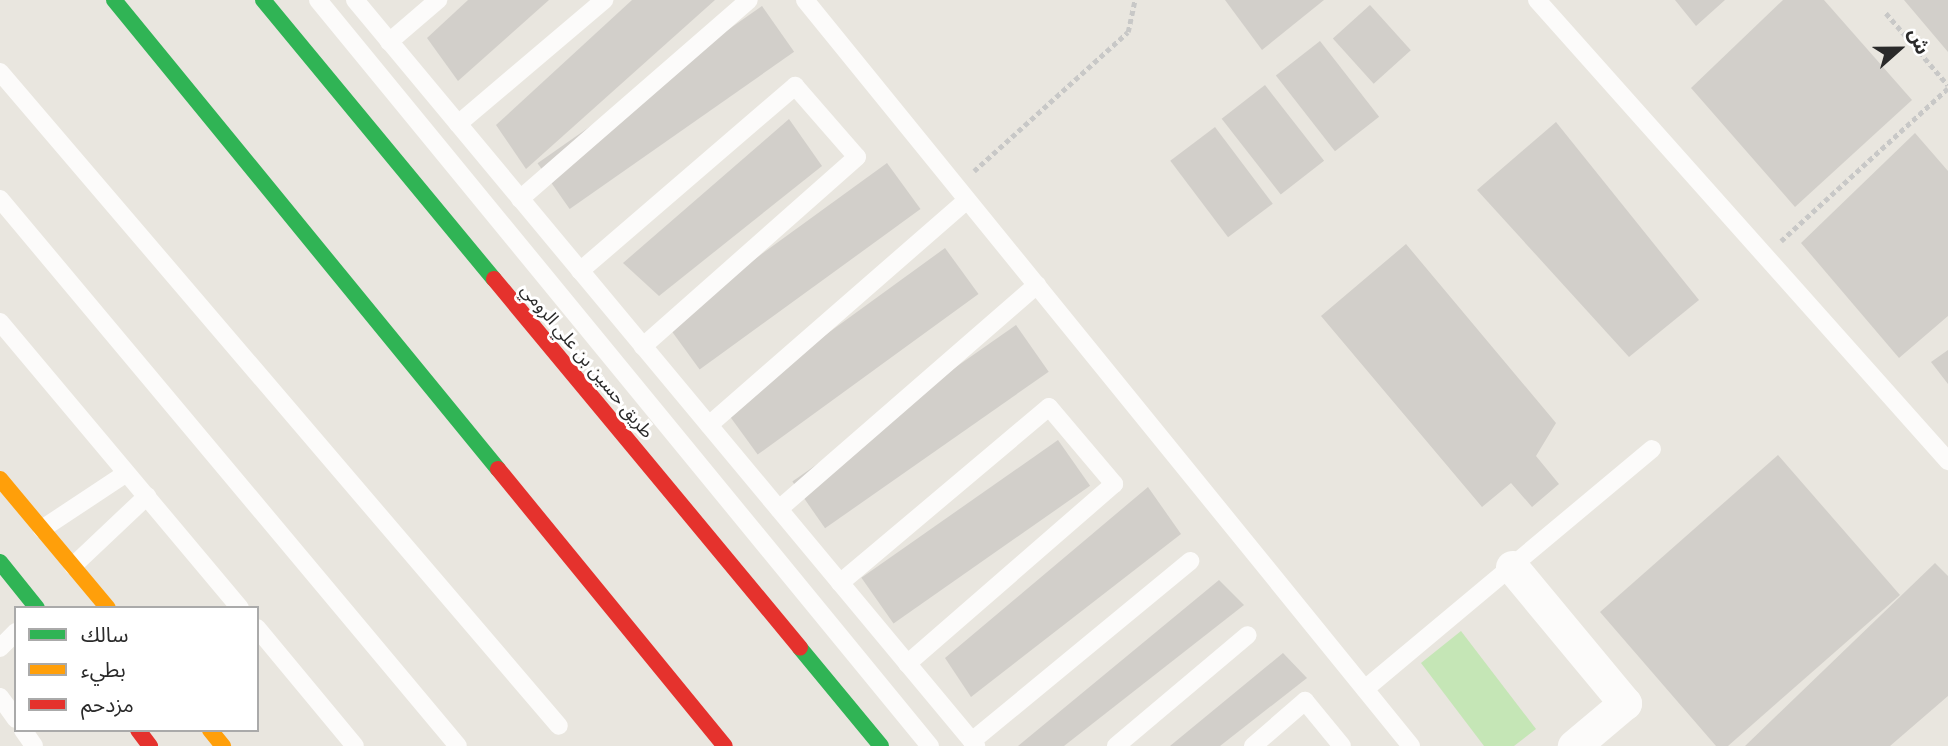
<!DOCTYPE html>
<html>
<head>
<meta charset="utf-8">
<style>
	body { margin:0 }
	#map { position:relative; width:1948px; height:746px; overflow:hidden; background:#e9e6df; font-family:Roboto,"Noto Sans Arabic",sans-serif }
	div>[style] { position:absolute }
	.green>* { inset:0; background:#c5e6b6 }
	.building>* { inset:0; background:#d2cfca; transform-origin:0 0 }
	.path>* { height:4.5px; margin-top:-2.25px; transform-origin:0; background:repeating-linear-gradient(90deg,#c8c8c7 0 5px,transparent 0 8.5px) }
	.lane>* { height:18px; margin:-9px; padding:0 9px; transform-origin:9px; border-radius:9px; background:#fcfbfa }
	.street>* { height:33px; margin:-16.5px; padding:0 16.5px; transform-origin:16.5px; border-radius:16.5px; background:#fcfbfa }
	.fast>* { height:16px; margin:-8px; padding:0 8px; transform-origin:8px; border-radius:8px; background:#30b455 }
	.slow>* { height:16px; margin:-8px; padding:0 8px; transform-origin:8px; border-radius:8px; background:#ff9f0a }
	.jam>* { height:16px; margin:-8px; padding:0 8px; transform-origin:8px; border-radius:8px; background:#e5322d }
	span { translate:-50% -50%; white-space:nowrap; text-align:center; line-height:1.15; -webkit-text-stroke:6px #fff; paint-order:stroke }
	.street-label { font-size:18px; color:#2a2a2a }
	.legend { position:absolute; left:14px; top:606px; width:245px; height:126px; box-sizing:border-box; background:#fff; border:2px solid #aaa; margin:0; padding:9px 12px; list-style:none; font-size:21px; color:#2a2a2a }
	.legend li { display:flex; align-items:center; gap:14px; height:35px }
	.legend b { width:35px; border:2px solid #aaa }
	.north { position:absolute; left:1864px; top:14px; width:70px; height:70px; -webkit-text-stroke:5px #fff; paint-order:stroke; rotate:69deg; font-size:19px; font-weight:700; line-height:28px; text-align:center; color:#2a2a2a }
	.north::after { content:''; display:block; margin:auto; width:24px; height:32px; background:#2a2a2a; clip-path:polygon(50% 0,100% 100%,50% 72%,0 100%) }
</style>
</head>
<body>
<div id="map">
	<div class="green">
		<i style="clip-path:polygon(1461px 631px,1536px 729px,1514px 746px,1484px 746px,1421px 663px)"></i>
	</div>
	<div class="building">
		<i style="clip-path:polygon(468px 0,549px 0,458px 81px,427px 38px)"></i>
		<i style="clip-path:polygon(632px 0,715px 0,526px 169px,496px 125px)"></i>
		<i style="clip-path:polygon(1225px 0,1324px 0,1262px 50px)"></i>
		<i style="clip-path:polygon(1675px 0,1725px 0,1696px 26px)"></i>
		<i style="clip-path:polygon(1783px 0,1824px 0,1912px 100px,1795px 207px,1691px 88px)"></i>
		<i style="clip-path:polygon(1904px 0,1948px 0,1948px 52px)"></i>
		<i style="left:1370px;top:5px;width:61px;height:50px;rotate:48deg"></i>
		<i style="left:762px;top:6px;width:56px;height:274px;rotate:55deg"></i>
		<i style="left:1320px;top:41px;width:96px;height:56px;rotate:52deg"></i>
		<i style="left:1265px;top:85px;width:96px;height:55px;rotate:52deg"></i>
		<i style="clip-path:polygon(789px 119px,822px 166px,659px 296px,623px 263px)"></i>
		<i style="clip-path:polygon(1556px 122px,1699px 300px,1629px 357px,1477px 190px)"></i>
		<i style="left:1215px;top:127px;width:96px;height:56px;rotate:53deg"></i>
		<i style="clip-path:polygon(1915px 133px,1948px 171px,1948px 316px,1899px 358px,1801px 243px)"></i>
		<i style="left:887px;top:163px;width:57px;height:273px;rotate:54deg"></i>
		<i style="clip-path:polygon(1406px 244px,1556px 423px,1536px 456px,1559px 484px,1532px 507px,1511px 483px,1482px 507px,1321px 316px)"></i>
		<i style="left:945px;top:248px;width:57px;height:273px;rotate:54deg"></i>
		<i style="left:1016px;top:325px;width:57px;height:273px;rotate:55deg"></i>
		<i style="clip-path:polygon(1948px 350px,1948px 384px,1931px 362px)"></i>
		<i style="left:1058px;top:440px;width:56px;height:240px;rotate:55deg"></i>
		<i style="clip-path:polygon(1778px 455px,1900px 595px,1728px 746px,1716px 746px,1600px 612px)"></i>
		<i style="clip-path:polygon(1148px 487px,1181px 534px,971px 697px,945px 658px)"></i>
		<i style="clip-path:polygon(1935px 563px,1948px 576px,1948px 696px,1890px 746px,1745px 746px)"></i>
		<i style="clip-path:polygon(1219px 580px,1244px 605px,1064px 746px,1018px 746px)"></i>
		<i style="clip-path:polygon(1283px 653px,1307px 678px,1220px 746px,1170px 746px)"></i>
	</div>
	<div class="path">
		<i style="left:1886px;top:13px;width:95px;rotate:49.3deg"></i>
		<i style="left:974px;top:171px;width:207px;rotate:-42.1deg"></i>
		<i style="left:1128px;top:32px;width:33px;rotate:-78deg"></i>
		<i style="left:1781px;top:241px;width:226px;rotate:-42.5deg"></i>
	</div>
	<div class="lane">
		<i style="left:318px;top:0;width:965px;rotate:50.64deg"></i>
		<i style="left:355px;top:0;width:971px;rotate:50.22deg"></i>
		<i style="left:805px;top:0;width:961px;rotate:50.91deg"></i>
		<i style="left:1537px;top:0;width:618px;rotate:48.28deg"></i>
		<i style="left:389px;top:42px;width:65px;rotate:-40.6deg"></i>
		<i style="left:0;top:72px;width:860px;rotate:49.48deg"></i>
		<i style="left:458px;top:124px;width:192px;rotate:-40.3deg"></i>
		<i style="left:0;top:199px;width:713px;rotate:50.06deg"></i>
		<i style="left:520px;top:199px;width:303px;rotate:-41deg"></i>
		<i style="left:580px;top:271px;width:284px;rotate:-40.7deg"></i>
		<i style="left:795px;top:86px;width:94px;rotate:48.9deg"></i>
		<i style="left:857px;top:157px;width:286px;rotate:138.5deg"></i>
		<i style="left:0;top:322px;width:373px;rotate:50deg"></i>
		<i style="left:709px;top:425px;width:342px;rotate:-41.1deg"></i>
		<i style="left:779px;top:509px;width:342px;rotate:-41deg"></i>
		<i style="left:42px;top:529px;width:100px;rotate:-33.5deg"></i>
		<i style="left:73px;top:566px;width:102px;rotate:-43.4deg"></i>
		<i style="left:840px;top:583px;width:273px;rotate:-40.1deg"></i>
		<i style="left:1049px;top:407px;width:101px;rotate:49.8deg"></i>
		<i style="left:1114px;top:484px;width:274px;rotate:139deg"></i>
		<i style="left:257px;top:628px;width:153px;rotate:50.3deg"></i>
		<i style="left:0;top:648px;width:23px;rotate:-45deg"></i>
		<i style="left:1365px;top:689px;width:374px;rotate:-39.9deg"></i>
		<i style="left:0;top:697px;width:27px;rotate:54deg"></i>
		<i style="left:23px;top:730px;width:19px;rotate:55deg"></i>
		<i style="left:972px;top:741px;width:283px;rotate:-39.5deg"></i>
		<i style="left:1116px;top:746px;width:172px;rotate:-40.1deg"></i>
		<i style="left:1253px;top:746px;width:69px;rotate:-40.9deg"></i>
		<i style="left:1305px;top:701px;width:58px;rotate:50.6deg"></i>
	</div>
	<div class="street">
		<i style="left:1512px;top:567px;width:177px;rotate:50.3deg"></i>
		<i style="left:1625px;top:703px;width:67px;rotate:139.9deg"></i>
	</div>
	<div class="fast">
		<i style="left:114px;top:0;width:606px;rotate:50.69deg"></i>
		<i style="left:263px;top:0;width:362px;rotate:50.4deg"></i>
		<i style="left:0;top:562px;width:59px;rotate:51.2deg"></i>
		<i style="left:800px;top:648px;width:127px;rotate:50.4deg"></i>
	</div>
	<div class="slow">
		<i style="left:0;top:479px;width:168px;rotate:50.1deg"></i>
		<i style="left:210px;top:730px;width:21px;rotate:51deg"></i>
	</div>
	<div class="jam">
		<i style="left:494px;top:279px;width:479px;rotate:50.3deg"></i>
		<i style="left:498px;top:469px;width:358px;rotate:50.7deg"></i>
		<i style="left:138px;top:730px;width:20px;rotate:53deg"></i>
	</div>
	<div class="street-label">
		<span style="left:587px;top:361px;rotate:50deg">طريق حسين بن علي الرومي</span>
	</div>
	<ul class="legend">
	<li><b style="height:9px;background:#30b455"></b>سالك</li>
	<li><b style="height:9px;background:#ff9f0a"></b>بطيء</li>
	<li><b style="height:9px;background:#e5322d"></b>مزدحم</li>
	</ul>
	<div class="north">ش</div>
</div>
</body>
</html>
